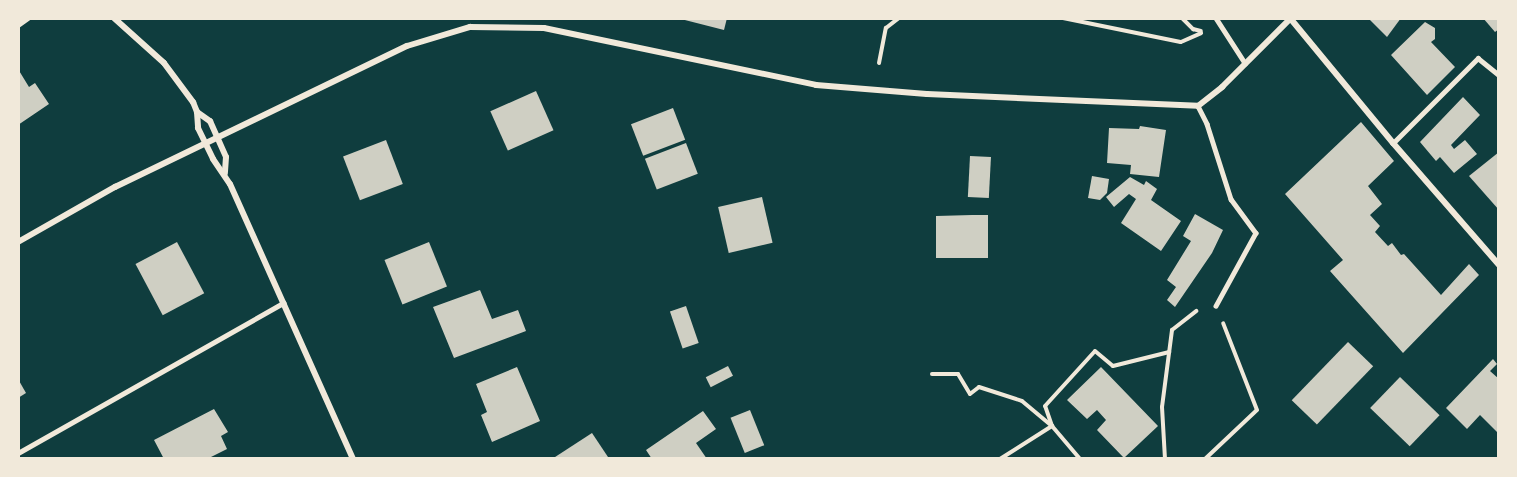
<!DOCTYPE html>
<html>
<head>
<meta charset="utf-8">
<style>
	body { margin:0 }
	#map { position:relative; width:1517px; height:477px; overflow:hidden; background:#0f3d3e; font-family:"Archivo Narrow",sans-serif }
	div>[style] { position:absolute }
	.building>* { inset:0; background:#cfcfc3; transform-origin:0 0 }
	.path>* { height:4px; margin:-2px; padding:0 2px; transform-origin:2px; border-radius:2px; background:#f1e9da }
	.service>* { height:4.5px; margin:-2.25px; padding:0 2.25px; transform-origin:2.25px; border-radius:2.25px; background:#f1e9da }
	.minor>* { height:6px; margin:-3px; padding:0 3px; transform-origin:3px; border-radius:3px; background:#f1e9da }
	span { translate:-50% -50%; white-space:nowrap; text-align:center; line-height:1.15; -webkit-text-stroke:4.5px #f1e9da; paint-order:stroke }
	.frame { position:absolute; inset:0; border:20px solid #f1e9da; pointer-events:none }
</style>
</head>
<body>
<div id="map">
	<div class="building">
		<i style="clip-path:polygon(677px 18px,727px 18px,724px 30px)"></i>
		<i style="clip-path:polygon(1368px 18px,1401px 18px,1387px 37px)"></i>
		<i style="clip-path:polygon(1483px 18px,1499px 18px,1499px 29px,1495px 32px)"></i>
		<i style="clip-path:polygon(1425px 22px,1435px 28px,1435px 39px,1431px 42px,1455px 67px,1427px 95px,1391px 55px)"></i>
		<i style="clip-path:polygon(18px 69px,29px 87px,35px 83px,49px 104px,18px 125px)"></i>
		<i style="left:536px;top:91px;width:43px;height:50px;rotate:66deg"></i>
		<i style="clip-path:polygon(1463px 97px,1480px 115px,1451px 145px,1454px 149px,1465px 140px,1477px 154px,1454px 173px,1440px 157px,1436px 161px,1420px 142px)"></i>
		<i style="left:673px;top:108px;width:34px;height:45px;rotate:69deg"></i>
		<i style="clip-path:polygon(1361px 122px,1394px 161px,1368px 186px,1382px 204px,1370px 215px,1380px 226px,1375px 232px,1388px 246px,1392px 243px,1401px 255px,1404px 254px,1441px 295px,1469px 264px,1479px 275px,1403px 353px,1330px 271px,1343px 260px,1285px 194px)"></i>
		<i style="clip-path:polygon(1140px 126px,1166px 130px,1159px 177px,1130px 174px,1131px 165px,1107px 163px,1109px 128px,1139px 129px)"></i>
		<i style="left:386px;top:140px;width:47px;height:46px;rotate:69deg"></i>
		<i style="left:686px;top:143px;width:33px;height:44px;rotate:69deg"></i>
		<i style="clip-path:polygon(1499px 152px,1499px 210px,1469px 176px)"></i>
		<i style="left:970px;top:156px;width:21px;height:41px;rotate:3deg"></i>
		<i style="clip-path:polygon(1092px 176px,1109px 179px,1107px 193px,1100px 200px,1088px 198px)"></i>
		<i style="clip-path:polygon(1130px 177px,1144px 185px,1146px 181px,1157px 189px,1151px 200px,1181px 221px,1161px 251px,1121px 223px,1136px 199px,1129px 194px,1114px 207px,1106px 197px)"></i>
		<i style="left:762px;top:197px;width:47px;height:45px;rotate:77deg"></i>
		<i style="clip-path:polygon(1195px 214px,1223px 230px,1212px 253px,1175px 307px,1167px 300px,1176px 287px,1167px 280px,1191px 241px,1183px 236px)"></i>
		<i style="clip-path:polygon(972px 215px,988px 215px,988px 258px,936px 258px,936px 216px)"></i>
		<i style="left:177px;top:242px;width:58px;height:47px;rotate:62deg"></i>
		<i style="left:429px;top:242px;width:48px;height:48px;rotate:68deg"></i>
		<i style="clip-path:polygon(480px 290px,492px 319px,518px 310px,526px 331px,454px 358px,433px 307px)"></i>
		<i style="left:686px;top:306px;width:39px;height:17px;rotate:71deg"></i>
		<i style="left:1348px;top:342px;width:35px;height:81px;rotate:44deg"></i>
		<i style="clip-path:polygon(1493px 359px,1497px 364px,1490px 371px,1499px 379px,1499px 434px,1480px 415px,1467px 429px,1446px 408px)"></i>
		<i style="left:728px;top:366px;width:11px;height:25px;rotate:63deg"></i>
		<i style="clip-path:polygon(517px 367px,540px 421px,492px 442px,481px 415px,487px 412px,476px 384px)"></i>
		<i style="clip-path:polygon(1101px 367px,1158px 426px,1124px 458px,1097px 430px,1106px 420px,1097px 410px,1087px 419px,1067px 400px)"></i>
		<i style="left:1400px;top:377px;width:55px;height:43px;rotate:44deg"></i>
		<i style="clip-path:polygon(18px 379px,26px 393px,18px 398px)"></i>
		<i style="clip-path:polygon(214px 409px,228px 432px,221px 436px,227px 449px,207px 459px,164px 459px,154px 440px)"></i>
		<i style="left:750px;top:410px;width:38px;height:21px;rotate:68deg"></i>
		<i style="clip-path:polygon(703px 411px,716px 429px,696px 443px,707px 459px,652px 459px,646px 450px)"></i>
		<i style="clip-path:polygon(592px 433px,608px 457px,552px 459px)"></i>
	</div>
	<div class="path">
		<i style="left:1063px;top:18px;width:120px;rotate:11.5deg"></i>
		<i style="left:1181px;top:42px;width:22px;rotate:-24deg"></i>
		<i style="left:1182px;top:18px;width:16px;rotate:45deg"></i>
		<i style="left:1193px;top:29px;width:8px;rotate:14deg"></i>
		<i style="left:879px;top:63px;width:36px;rotate:-79deg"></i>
		<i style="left:886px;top:28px;width:16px;rotate:-38deg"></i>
		<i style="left:932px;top:374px;width:26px"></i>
		<i style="left:958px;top:374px;width:23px;rotate:59deg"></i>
		<i style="left:970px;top:394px;width:11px;rotate:-38deg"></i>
		<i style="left:979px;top:387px;width:45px;rotate:18deg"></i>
		<i style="left:1022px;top:401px;width:39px;rotate:40deg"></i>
		<i style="left:1052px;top:426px;width:43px;rotate:49.7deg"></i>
		<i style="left:1000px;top:459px;width:62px;rotate:-32.4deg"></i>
		<i style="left:1052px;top:426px;width:21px;rotate:-109deg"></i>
		<i style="left:1045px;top:406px;width:74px;rotate:-47.7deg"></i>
		<i style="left:1095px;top:351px;width:23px;rotate:40deg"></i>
		<i style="left:1113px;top:366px;width:58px;rotate:-14deg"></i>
		<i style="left:1165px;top:459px;width:52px;rotate:-93.3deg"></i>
		<i style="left:1162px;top:407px;width:78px;rotate:-82.6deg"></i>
		<i style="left:1172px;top:330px;width:31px;rotate:-38deg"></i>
		<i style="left:1205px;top:459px;width:71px;rotate:-43.3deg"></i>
		<i style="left:1257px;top:410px;width:93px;rotate:-111.3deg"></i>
	</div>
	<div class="service">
		<i style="left:1216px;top:18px;width:54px;rotate:57.2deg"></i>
		<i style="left:1198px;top:106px;width:20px;rotate:63deg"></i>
		<i style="left:1207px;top:124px;width:79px;rotate:72.3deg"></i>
		<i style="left:1231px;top:199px;width:42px;rotate:53.7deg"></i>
		<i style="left:1256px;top:233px;width:83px;rotate:118.7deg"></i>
		<i style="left:1393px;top:143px;width:120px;rotate:-45deg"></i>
		<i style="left:1478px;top:58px;width:27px;rotate:39deg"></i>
		<i style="left:18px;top:453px;width:305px;rotate:-29.5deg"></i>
	</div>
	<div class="minor">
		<i style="left:114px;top:18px;width:67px;rotate:42deg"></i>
		<i style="left:164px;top:63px;width:49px;rotate:53.4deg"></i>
		<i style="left:193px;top:102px;width:11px;rotate:68deg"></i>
		<i style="left:197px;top:112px;width:16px;rotate:86deg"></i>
		<i style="left:198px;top:128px;width:34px;rotate:64deg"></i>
		<i style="left:213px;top:159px;width:30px;rotate:56deg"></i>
		<i style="left:230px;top:184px;width:301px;rotate:65.9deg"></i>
		<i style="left:1290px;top:18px;width:162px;rotate:50.5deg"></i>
		<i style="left:1393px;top:143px;width:162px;rotate:49deg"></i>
		<i style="left:18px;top:25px;width:12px;rotate:-35deg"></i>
		<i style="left:197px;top:112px;width:16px;rotate:35deg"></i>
		<i style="left:210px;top:121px;width:39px;rotate:66deg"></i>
		<i style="left:226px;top:157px;width:16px;rotate:94deg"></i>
		<i style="left:18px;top:242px;width:112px;rotate:-29.6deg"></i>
		<i style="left:115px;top:187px;width:324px;rotate:-25.8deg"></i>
		<i style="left:407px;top:46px;width:66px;rotate:-16.8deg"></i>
		<i style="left:470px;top:27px;width:74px;rotate:0.8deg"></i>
		<i style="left:544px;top:28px;width:278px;rotate:11.8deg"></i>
		<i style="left:816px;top:85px;width:111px;rotate:4.6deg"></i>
		<i style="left:927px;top:94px;width:271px;rotate:2.5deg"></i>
		<i style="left:1198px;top:106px;width:31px;rotate:-38deg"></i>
		<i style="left:1222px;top:87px;width:98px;rotate:-45deg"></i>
	</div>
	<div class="frame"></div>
</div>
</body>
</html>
